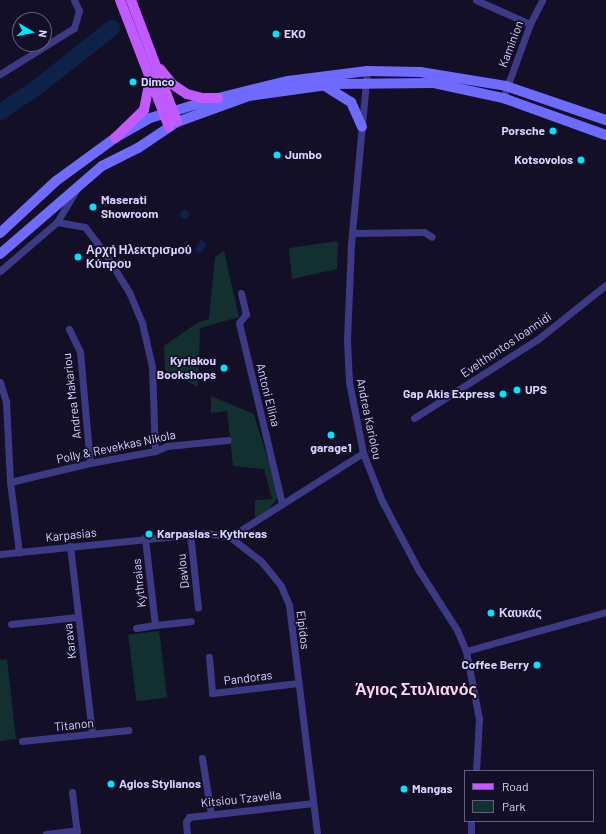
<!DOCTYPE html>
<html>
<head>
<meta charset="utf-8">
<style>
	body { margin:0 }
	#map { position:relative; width:606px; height:834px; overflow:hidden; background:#130f26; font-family:Barlow,sans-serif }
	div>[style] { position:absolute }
	.green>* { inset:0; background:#12302f; transform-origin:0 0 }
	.water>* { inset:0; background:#0c2248 }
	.round { border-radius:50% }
	.river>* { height:16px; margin:-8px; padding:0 8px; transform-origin:8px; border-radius:8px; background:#0c2248 }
	.street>* { height:7px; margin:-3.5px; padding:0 3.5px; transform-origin:3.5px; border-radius:3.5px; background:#3d3a85 }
	.secondary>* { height:10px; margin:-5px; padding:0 5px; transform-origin:5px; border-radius:5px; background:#6f6bff }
	.primary>* { height:10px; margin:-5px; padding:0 5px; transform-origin:5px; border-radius:5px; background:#c25bff }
	.dots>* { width:11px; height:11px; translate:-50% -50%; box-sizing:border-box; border:2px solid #130f26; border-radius:50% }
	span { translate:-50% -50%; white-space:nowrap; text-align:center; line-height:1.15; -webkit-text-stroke:3.5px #130f26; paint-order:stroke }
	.poi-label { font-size:12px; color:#d9d4ff; font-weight:700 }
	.left { translate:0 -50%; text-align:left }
	.right { translate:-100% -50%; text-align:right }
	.street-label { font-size:12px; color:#d9d4ff }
	.district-label { font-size:16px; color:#ffd6f0; font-weight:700 }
	.legend { position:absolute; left:464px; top:770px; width:130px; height:52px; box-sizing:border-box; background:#130f26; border:1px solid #625e7d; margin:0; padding:5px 7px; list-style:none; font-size:12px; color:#d9d4ff }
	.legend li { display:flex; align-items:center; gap:8px; height:20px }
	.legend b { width:20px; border:1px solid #625e7d }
	.north { position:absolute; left:12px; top:12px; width:40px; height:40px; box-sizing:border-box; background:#130f26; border:1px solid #625e7d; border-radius:50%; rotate:99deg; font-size:11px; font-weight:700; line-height:16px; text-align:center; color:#d9d4ff }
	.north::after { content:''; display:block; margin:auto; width:14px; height:18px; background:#00e5ff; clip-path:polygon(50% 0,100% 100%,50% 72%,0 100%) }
</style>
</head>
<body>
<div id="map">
	<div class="green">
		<i style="clip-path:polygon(338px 241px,337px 269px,292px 279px,289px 248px)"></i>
		<i style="clip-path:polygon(224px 251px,239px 317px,200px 328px,198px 387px,165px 370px,164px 346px,197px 323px,209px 319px,215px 257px)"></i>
		<i style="clip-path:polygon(211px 396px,254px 414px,279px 496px,267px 511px,255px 517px,255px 500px,272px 499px,264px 469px,233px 466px,227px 411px,211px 413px)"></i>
		<i style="left:159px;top:631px;width:67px;height:31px;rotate:83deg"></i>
		<i style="clip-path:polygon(7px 659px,16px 739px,0 741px,0 660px)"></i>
	</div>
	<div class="water">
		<i class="round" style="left:179.5px;top:209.5px;width:9px;height:9px"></i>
		<i style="clip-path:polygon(201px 239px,207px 244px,200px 254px,195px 250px)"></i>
	</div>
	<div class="river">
		<i style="left:0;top:112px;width:43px;rotate:-33.7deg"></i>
		<i style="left:36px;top:88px;width:97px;rotate:-38.3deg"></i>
	</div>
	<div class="street">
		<i style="left:476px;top:0;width:59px;rotate:24deg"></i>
		<i style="left:367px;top:71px;width:174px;rotate:95.3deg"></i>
		<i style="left:351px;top:244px;width:97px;rotate:92.4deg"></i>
		<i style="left:347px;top:341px;width:41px;rotate:87.2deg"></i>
		<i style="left:349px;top:382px;width:72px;rotate:78.8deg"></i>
		<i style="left:363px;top:453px;width:52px;rotate:68.4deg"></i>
		<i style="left:382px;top:501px;width:77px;rotate:62.1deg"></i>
		<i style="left:418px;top:569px;width:72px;rotate:57.4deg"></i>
		<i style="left:457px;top:630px;width:23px;rotate:67deg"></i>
		<i style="left:466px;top:651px;width:69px;rotate:79.2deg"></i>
		<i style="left:479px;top:719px;width:52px;rotate:93.3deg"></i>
		<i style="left:0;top:74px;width:87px;rotate:-31.9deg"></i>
		<i style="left:74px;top:28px;width:18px;rotate:-74deg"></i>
		<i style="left:79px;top:11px;width:12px;rotate:-114deg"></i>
		<i style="left:503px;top:98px;width:79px;rotate:-70deg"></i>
		<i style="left:530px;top:24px;width:27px;rotate:-63deg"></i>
		<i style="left:57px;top:222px;width:28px;rotate:10deg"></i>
		<i style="left:85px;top:227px;width:35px;rotate:53deg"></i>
		<i style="left:106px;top:255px;width:44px;rotate:58.1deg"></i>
		<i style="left:129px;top:292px;width:34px;rotate:67deg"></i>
		<i style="left:142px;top:323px;width:45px;rotate:77.2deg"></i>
		<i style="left:152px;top:367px;width:84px;rotate:88deg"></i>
		<i style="left:352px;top:233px;width:72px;rotate:-0.8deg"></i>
		<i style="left:424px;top:232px;width:9px;rotate:32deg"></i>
		<i style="left:0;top:271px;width:75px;rotate:-40.7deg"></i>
		<i style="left:57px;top:222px;width:37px;rotate:-59deg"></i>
		<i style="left:241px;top:293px;width:22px;rotate:77deg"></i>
		<i style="left:246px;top:314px;width:11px;rotate:128deg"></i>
		<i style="left:239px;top:323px;width:185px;rotate:76.6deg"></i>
		<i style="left:69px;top:329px;width:25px;rotate:64deg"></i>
		<i style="left:80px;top:352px;width:111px;rotate:84.9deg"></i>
		<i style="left:0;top:382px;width:21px;rotate:73deg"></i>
		<i style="left:6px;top:402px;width:80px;rotate:87.1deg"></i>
		<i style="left:10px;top:482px;width:71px;rotate:82.7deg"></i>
		<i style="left:414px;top:418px;width:147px;rotate:-32.5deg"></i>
		<i style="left:538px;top:339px;width:87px;rotate:-38.5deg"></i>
		<i style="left:10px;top:482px;width:82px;rotate:-13.4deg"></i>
		<i style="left:90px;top:463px;width:66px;rotate:-10.5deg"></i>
		<i style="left:155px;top:451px;width:13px;rotate:-23deg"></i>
		<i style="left:167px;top:446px;width:61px;rotate:-5.6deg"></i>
		<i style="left:190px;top:533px;width:75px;rotate:83.9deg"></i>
		<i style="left:230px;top:537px;width:157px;rotate:-32.3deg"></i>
		<i style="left:70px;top:546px;width:189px;rotate:83.3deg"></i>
		<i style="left:0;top:554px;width:207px;rotate:-5.8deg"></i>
		<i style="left:206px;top:533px;width:24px;rotate:9deg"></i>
		<i style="left:230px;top:537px;width:39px;rotate:38deg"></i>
		<i style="left:261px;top:561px;width:32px;rotate:51deg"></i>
		<i style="left:281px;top:586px;width:21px;rotate:67deg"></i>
		<i style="left:289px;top:605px;width:231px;rotate:83deg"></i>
		<i style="left:11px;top:624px;width:67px;rotate:-6deg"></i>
		<i style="left:155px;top:625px;width:36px;rotate:-6deg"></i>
		<i style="left:136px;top:628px;width:19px;rotate:-9deg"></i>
		<i style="left:155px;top:625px;width:88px;rotate:-96.6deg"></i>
		<i style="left:466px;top:651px;width:145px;rotate:-15.6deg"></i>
		<i style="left:209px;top:657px;width:36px;rotate:85deg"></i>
		<i style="left:212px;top:693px;width:87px;rotate:-6.6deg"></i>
		<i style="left:22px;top:741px;width:107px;rotate:-5.9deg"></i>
		<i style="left:202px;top:758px;width:57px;rotate:80.9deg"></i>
		<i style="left:72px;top:792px;width:42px;rotate:83.2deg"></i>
		<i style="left:46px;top:834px;width:31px;rotate:-7deg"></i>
		<i style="left:187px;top:834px;width:12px;rotate:-95deg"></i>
		<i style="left:186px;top:822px;width:6px;rotate:-59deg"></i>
		<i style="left:189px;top:817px;width:125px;rotate:-6.4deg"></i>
		<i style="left:471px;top:834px;width:13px;rotate:-90deg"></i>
	</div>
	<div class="secondary">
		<i style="left:325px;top:86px;width:31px;rotate:32deg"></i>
		<i style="left:351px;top:102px;width:27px;rotate:66deg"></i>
		<i style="left:0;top:233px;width:76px;rotate:-42.9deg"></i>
		<i style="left:56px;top:181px;width:73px;rotate:-36.1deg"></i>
		<i style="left:115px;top:138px;width:40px;rotate:-29.7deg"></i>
		<i style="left:150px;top:118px;width:71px;rotate:-16.4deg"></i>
		<i style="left:218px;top:98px;width:72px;rotate:-13.7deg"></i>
		<i style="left:288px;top:81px;width:80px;rotate:-7.2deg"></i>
		<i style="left:367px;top:71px;width:53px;rotate:1.1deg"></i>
		<i style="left:420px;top:72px;width:87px;rotate:9.2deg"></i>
		<i style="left:506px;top:86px;width:106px;rotate:18.8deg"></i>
		<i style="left:0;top:254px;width:135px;rotate:-40.8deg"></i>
		<i style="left:102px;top:166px;width:40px;rotate:-26.6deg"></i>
		<i style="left:138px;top:148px;width:47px;rotate:-33.7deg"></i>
		<i style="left:177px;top:122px;width:77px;rotate:-19.9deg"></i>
		<i style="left:249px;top:96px;width:86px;rotate:-8deg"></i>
		<i style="left:334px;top:84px;width:100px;rotate:-0.6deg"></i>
		<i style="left:434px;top:83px;width:71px;rotate:12.3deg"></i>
		<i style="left:503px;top:98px;width:109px;rotate:19.8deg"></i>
	</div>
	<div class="primary">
		<i style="left:120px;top:0;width:136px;rotate:68.9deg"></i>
		<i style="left:131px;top:0;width:130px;rotate:69.3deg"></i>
		<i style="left:160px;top:69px;width:19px;rotate:51deg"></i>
		<i style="left:172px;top:84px;width:18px;rotate:34deg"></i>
		<i style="left:187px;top:94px;width:16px;rotate:15deg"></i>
		<i style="left:202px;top:98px;width:16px"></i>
		<i style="left:115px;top:138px;width:40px;rotate:-44deg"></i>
		<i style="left:144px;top:110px;width:32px;rotate:-79deg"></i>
	</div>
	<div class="dots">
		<i style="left:276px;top:34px;background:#00e5ff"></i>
		<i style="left:133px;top:82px;background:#00e5ff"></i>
		<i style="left:553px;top:131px;background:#00e5ff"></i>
		<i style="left:277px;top:155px;background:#00e5ff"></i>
		<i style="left:581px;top:160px;background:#00e5ff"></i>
		<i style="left:93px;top:207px;background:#00e5ff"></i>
		<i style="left:78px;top:257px;background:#00e5ff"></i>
		<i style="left:224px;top:368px;background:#00e5ff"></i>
		<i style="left:517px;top:390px;background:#00e5ff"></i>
		<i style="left:503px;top:394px;background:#00e5ff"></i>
		<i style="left:331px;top:435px;background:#00e5ff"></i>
		<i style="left:149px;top:534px;background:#00e5ff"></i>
		<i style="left:491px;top:613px;background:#00e5ff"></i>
		<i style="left:537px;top:665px;background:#00e5ff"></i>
		<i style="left:111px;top:784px;background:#00e5ff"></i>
		<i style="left:404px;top:789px;background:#00e5ff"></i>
	</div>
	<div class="poi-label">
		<span class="left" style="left:284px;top:34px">EKO</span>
		<span class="left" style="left:141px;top:82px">Dimco</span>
		<span class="right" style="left:545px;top:131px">Porsche</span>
		<span class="left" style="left:285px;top:155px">Jumbo</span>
		<span class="right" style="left:573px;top:160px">Kotsovolos</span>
		<span class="left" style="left:101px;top:207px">Maserati<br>Showroom</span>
		<span class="left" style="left:86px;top:257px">Αρχή Ηλεκτρισμού<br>Κύπρου</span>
		<span class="right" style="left:216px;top:368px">Kyriakou<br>Bookshops</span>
		<span class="left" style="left:525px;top:390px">UPS</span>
		<span class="right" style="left:495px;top:394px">Gap Akis Express</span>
		<span style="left:331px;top:448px">garage1</span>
		<span class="left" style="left:157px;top:534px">Karpasias - Kythreas</span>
		<span class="left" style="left:499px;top:613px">Καυκάς</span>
		<span class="right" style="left:529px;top:665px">Coffee Berry</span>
		<span class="left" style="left:119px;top:784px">Agios Stylianos</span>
		<span class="left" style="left:412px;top:789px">Mangas</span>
	</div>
	<div class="street-label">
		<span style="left:511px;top:44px;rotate:-69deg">Kaminion</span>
		<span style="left:506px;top:345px;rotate:-34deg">Evelthontos Ioannidi</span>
		<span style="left:268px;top:395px;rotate:76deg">Antoni Ellina</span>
		<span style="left:72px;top:396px;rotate:-97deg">Andrea Makariou</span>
		<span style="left:369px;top:419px;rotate:78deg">Andrea Kariolou</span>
		<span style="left:116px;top:447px;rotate:-12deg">Polly &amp; Revekkas Nikola</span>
		<span style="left:71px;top:535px;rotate:-6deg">Karpasias</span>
		<span style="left:183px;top:571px;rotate:-96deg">Davlou</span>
		<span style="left:139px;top:583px;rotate:-96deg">Kythraias</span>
		<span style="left:303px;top:630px;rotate:83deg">Elpidos</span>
		<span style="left:70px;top:641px;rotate:-97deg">Karava</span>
		<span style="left:248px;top:678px;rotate:-7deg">Pandoras</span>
		<span style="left:74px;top:725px;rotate:-6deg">Titanon</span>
		<span style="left:241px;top:799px;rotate:-6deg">Kitsiou Tzavella</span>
	</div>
	<div class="district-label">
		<span style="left:416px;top:689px">Άγιος Στυλιανός</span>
	</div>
	<ul class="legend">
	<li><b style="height:5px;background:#c25bff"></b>Road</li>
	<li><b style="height:11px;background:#12302f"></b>Park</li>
	</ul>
	<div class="north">N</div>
</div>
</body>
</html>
